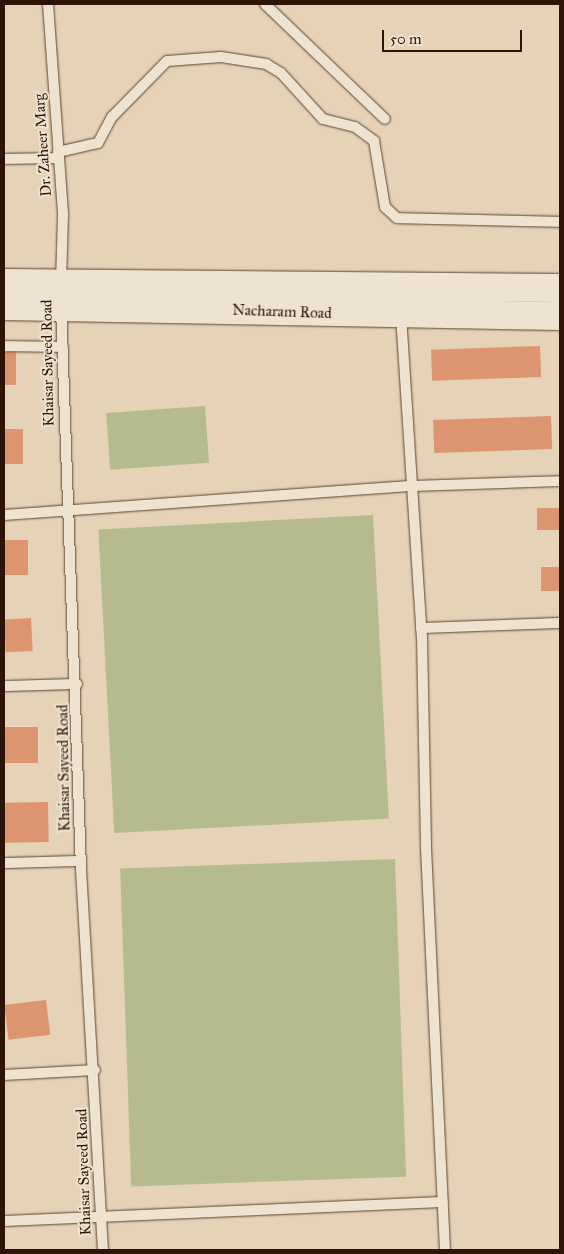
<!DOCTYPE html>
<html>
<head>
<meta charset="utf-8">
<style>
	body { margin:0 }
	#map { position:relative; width:564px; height:1254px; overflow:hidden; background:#e5d2b7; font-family:"IM FELL Great Primer",serif }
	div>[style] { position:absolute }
	.green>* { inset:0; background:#b6bb8e; transform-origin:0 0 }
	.building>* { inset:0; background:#dc9570; transform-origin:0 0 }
	.roads { filter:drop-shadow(0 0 1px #5b4432) drop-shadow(0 0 1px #5b4432) }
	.service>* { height:10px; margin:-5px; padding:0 5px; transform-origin:5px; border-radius:5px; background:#eee2d0 }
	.secondary>* { height:28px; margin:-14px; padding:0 14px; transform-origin:14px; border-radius:14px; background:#eee2d0 }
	span { translate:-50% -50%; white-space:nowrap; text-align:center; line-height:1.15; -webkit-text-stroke:4px #eee2d0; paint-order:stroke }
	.street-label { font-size:15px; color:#2d1406 }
	.frame { position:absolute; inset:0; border:5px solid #2d1406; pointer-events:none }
	.scale { position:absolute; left:382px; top:30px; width:140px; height:22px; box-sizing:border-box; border:2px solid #2d1406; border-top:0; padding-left:6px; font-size:15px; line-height:18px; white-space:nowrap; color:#2d1406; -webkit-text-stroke:4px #eee2d0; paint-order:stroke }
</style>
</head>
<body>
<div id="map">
	<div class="green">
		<i style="left:205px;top:406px;width:57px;height:99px;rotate:86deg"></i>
		<i style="left:373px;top:515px;width:304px;height:275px;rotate:87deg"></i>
		<i style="left:395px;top:859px;width:318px;height:275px;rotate:88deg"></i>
	</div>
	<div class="building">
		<i style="left:540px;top:346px;width:31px;height:109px;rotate:88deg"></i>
		<i style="left:4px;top:352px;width:12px;height:33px"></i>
		<i style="left:551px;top:416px;width:33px;height:118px;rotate:88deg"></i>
		<i style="left:4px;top:429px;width:19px;height:35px"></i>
		<i style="left:537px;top:508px;width:23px;height:22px"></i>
		<i style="left:4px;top:540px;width:24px;height:35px"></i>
		<i style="left:560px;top:567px;width:24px;height:19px;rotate:90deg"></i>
		<i style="left:31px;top:618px;width:33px;height:27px;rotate:87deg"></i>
		<i style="left:4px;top:727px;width:34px;height:36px"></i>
		<i style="left:48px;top:802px;width:40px;height:44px;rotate:89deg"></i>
		<i style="left:46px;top:1000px;width:35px;height:42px;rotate:83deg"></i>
	</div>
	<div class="roads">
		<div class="service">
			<i style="left:48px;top:4px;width:212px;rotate:85.9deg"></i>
			<i style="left:63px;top:215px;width:68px;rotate:91.7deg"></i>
			<i style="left:265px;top:4px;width:166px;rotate:43.8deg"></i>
			<i style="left:58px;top:152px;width:41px;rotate:-12.7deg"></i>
			<i style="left:98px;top:143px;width:30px;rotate:-62deg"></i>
			<i style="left:112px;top:117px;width:78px;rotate:-45.5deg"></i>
			<i style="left:167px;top:61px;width:54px;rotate:-4.2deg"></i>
			<i style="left:221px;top:57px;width:46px;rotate:8.8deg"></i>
			<i style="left:266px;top:64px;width:17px;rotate:31deg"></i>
			<i style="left:281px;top:73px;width:62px;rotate:47.6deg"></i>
			<i style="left:323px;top:119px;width:33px;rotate:14deg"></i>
			<i style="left:355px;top:127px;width:24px;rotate:36deg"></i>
			<i style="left:374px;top:141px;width:67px;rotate:80.5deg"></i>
			<i style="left:385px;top:207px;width:16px;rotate:43deg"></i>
			<i style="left:397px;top:218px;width:163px;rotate:1.4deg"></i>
			<i style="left:4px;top:159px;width:55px;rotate:-1deg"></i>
			<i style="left:61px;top:307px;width:562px;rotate:87.96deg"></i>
			<i style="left:81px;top:869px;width:382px;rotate:86.7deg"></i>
			<i style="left:401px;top:315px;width:323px;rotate:86.3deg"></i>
			<i style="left:422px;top:637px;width:211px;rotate:88.9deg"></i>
			<i style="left:426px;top:848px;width:402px;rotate:87.3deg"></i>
			<i style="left:4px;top:346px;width:59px;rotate:1deg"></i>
			<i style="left:4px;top:515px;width:410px;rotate:-4.1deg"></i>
			<i style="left:413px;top:486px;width:147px;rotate:-1.9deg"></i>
			<i style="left:421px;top:628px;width:139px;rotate:-2.1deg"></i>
			<i style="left:4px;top:686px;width:73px;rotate:-1.6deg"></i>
			<i style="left:4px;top:863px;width:77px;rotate:-1.5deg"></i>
			<i style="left:4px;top:1075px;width:91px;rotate:-3.1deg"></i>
			<i style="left:4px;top:1221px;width:439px;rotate:-2.5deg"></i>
		</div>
		<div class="secondary">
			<i style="left:4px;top:283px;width:556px;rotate:0.52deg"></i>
			<i style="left:4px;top:306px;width:556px;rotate:1.03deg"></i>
		</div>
	</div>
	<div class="street-label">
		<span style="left:43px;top:145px;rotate:-94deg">Dr. Zaheer Marg</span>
		<span style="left:282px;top:312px;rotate:2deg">Nacharam Road</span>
		<span style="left:48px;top:363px;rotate:-91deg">Khaisar Sayeed Road</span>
		<span style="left:64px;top:768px;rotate:-91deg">Khaisar Sayeed Road</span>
		<span style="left:84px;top:1172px;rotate:-92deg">Khaisar Sayeed Road</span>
	</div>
	<div class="frame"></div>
	<div class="scale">50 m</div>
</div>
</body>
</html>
